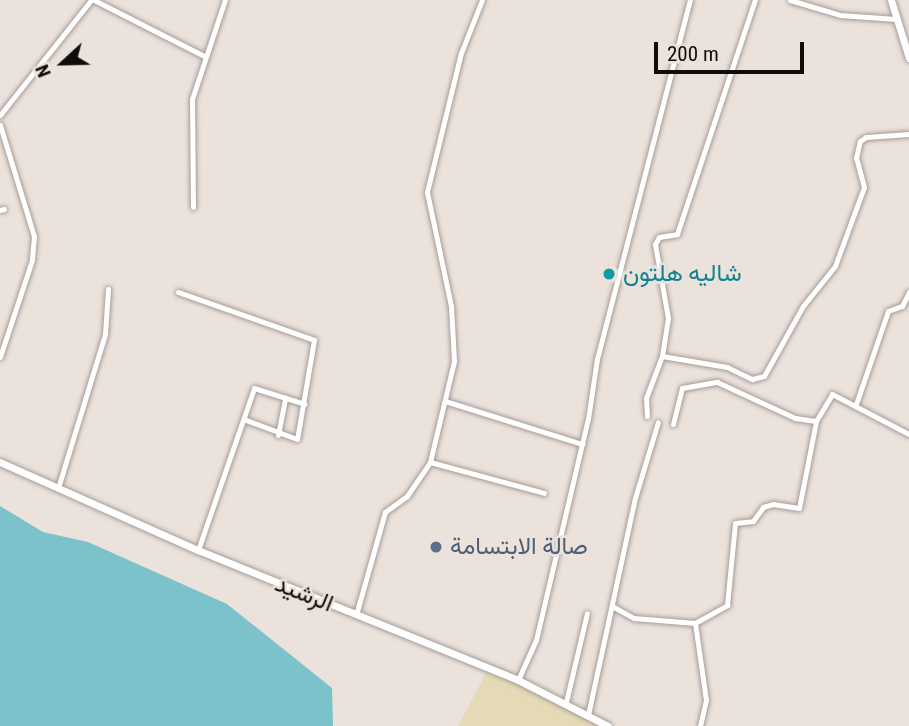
<!DOCTYPE html>
<html>
<head>
<meta charset="utf-8">
<style>
	body { margin:0 }
	#map { position:relative; width:909px; height:726px; overflow:hidden; background:#ece2dc; font-family:"Roboto Condensed",Vazirmatn,sans-serif }
	div>[style] { position:absolute }
	.sand>* { inset:0; background:#e4dbb6 }
	.water>* { inset:0; background:#7cc2cb }
	.roads { filter:drop-shadow(0 0 2px #a69d97) drop-shadow(0 0 2px #a69d97) }
	.minor>* { height:5px; margin:-2.5px; padding:0 2.5px; transform-origin:2.5px; border-radius:2.5px; background:#fff }
	.major>* { height:7px; margin:-3.5px; padding:0 3.5px; transform-origin:3.5px; border-radius:3.5px; background:#fff }
	.dots>* { width:19px; height:19px; translate:-50% -50%; box-sizing:border-box; border:4px solid #ece2dc; border-radius:50% }
	span { translate:-50% -50%; white-space:nowrap; text-align:center; line-height:1.15; -webkit-text-stroke:5px #ece2dc; paint-order:stroke }
	.culture-label { font-size:24px; color:#0d838f }
	.left { translate:0 -50%; text-align:left }
	.service-label { font-size:24px; color:#4e5e75 }
	.street-label { font-size:24px; color:#0f0c0a }
	.north { position:absolute; left:28px; top:28px; width:70px; height:70px; -webkit-text-stroke:5px #ece2dc; paint-order:stroke; rotate:248deg; font-size:19px; font-weight:700; line-height:28px; text-align:center; color:#0f0c0a }
	.north::after { content:''; display:block; margin:auto; width:24px; height:32px; background:#0f0c0a; clip-path:polygon(50% 0,100% 100%,50% 72%,0 100%) }
	.scale { position:absolute; left:654px; top:42px; width:150px; height:32px; box-sizing:border-box; border:4px solid #0f0c0a; border-top:0; padding-left:9px; font-size:21px; line-height:24px; white-space:nowrap; color:#0f0c0a; -webkit-text-stroke:5px #ece2dc; paint-order:stroke }
</style>
</head>
<body>
<div id="map">
	<div class="sand">
		<i style="clip-path:polygon(486px 673px,527px 688px,600px 726px,458px 726px)"></i>
	</div>
	<div class="water">
		<i style="clip-path:polygon(0 506px,43px 532px,88px 542px,227px 604px,332px 688px,333px 726px,0 726px)"></i>
	</div>
	<div class="roads">
		<div class="minor">
			<i style="left:94px;top:0;width:123px;rotate:27deg"></i>
			<i style="left:790px;top:0;width:52px;rotate:16.7deg"></i>
			<i style="left:840px;top:15px;width:56px;rotate:4.1deg"></i>
			<i style="left:0;top:115px;width:147px;rotate:-51.6deg"></i>
			<i style="left:0;top:125px;width:116px;rotate:73deg"></i>
			<i style="left:34px;top:236px;width:24px;rotate:95deg"></i>
			<i style="left:32px;top:260px;width:102px;rotate:108.3deg"></i>
			<i style="left:193px;top:207px;width:108px;rotate:-90.5deg"></i>
			<i style="left:192px;top:99px;width:104px;rotate:-71.6deg"></i>
			<i style="left:0;top:210px;width:4px;rotate:-14deg"></i>
			<i style="left:178px;top:292px;width:144px;rotate:19.4deg"></i>
			<i style="left:314px;top:340px;width:100px;rotate:99.7deg"></i>
			<i style="left:297px;top:439px;width:54px;rotate:-159.6deg"></i>
			<i style="left:662px;top:356px;width:66px;rotate:9.6deg"></i>
			<i style="left:727px;top:367px;width:28px;rotate:26deg"></i>
			<i style="left:752px;top:379px;width:12px;rotate:-14deg"></i>
			<i style="left:764px;top:376px;width:80px;rotate:-60.9deg"></i>
			<i style="left:803px;top:306px;width:51px;rotate:-51.3deg"></i>
			<i style="left:835px;top:266px;width:84px;rotate:-69.8deg"></i>
			<i style="left:864px;top:187px;width:30px;rotate:-105deg"></i>
			<i style="left:856px;top:158px;width:17px;rotate:-77deg"></i>
			<i style="left:860px;top:141px;width:7px;rotate:-34deg"></i>
			<i style="left:866px;top:137px;width:43px;rotate:-4deg"></i>
			<i style="left:445px;top:401px;width:144px;rotate:17.4deg"></i>
			<i style="left:856px;top:404px;width:98px;rotate:-71deg"></i>
			<i style="left:888px;top:311px;width:15px;rotate:-20deg"></i>
			<i style="left:902px;top:306px;width:16px;rotate:-63deg"></i>
			<i style="left:647px;top:416px;width:18px;rotate:-93deg"></i>
			<i style="left:646px;top:398px;width:45px;rotate:-69.1deg"></i>
			<i style="left:662px;top:356px;width:38px;rotate:-81deg"></i>
			<i style="left:668px;top:318px;width:75px;rotate:-100deg"></i>
			<i style="left:655px;top:244px;width:8px;rotate:-60deg"></i>
			<i style="left:659px;top:237px;width:18px;rotate:-9deg"></i>
			<i style="left:677px;top:234px;width:247px;rotate:-71.6deg"></i>
			<i style="left:673px;top:424px;width:37px;rotate:-76deg"></i>
			<i style="left:682px;top:388px;width:36px;rotate:-10deg"></i>
			<i style="left:717px;top:382px;width:86px;rotate:24.8deg"></i>
			<i style="left:795px;top:418px;width:21px;rotate:8deg"></i>
			<i style="left:278px;top:435px;width:38px;rotate:-79deg"></i>
			<i style="left:430px;top:462px;width:118px;rotate:15.2deg"></i>
			<i style="left:58px;top:488px;width:161px;rotate:-73deg"></i>
			<i style="left:105px;top:334px;width:45px;rotate:-86.2deg"></i>
			<i style="left:198px;top:550px;width:171px;rotate:-70.9deg"></i>
			<i style="left:254px;top:388px;width:53px;rotate:17.4deg"></i>
			<i style="left:612px;top:606px;width:25px;rotate:29deg"></i>
			<i style="left:634px;top:618px;width:61px;rotate:4.7deg"></i>
			<i style="left:695px;top:623px;width:37px;rotate:-29deg"></i>
			<i style="left:727px;top:605px;width:82px;rotate:-84.4deg"></i>
			<i style="left:735px;top:523px;width:18px;rotate:-6deg"></i>
			<i style="left:753px;top:521px;width:17px;rotate:-54deg"></i>
			<i style="left:763px;top:507px;width:10px;rotate:-17deg"></i>
			<i style="left:773px;top:504px;width:26px;rotate:9deg"></i>
			<i style="left:799px;top:508px;width:89px;rotate:-78.9deg"></i>
			<i style="left:816px;top:421px;width:31px;rotate:-59deg"></i>
			<i style="left:832px;top:394px;width:87px;rotate:27.5deg"></i>
			<i style="left:356px;top:615px;width:107px;rotate:-74.3deg"></i>
			<i style="left:385px;top:512px;width:27px;rotate:-36deg"></i>
			<i style="left:407px;top:496px;width:41px;rotate:-55.9deg"></i>
			<i style="left:430px;top:462px;width:104px;rotate:-76.6deg"></i>
			<i style="left:454px;top:361px;width:55px;rotate:-93.1deg"></i>
			<i style="left:451px;top:306px;width:116px;rotate:-101.9deg"></i>
			<i style="left:427px;top:192px;width:143px;rotate:-76.3deg"></i>
			<i style="left:461px;top:53px;width:57px;rotate:-68.4deg"></i>
			<i style="left:695px;top:623px;width:78px;rotate:81.9deg"></i>
			<i style="left:706px;top:700px;width:27px;rotate:103deg"></i>
			<i style="left:518px;top:680px;width:44px;rotate:-65.8deg"></i>
			<i style="left:536px;top:640px;width:227px;rotate:-76.8deg"></i>
			<i style="left:588px;top:419px;width:61px;rotate:-81.5deg"></i>
			<i style="left:597px;top:359px;width:371px;rotate:-75.5deg"></i>
			<i style="left:566px;top:702px;width:91px;rotate:-76.7deg"></i>
			<i style="left:588px;top:715px;width:222px;rotate:-77.8deg"></i>
			<i style="left:635px;top:498px;width:79px;rotate:-73.2deg"></i>
		</div>
		<div class="major">
			<i style="left:891px;top:0;width:61px;rotate:72.8deg"></i>
			<i style="left:0;top:462px;width:217px;rotate:24deg"></i>
			<i style="left:198px;top:550px;width:345px;rotate:22.1deg"></i>
			<i style="left:518px;top:680px;width:101px;rotate:27.1deg"></i>
		</div>
	</div>
	<div class="dots">
		<i style="left:609px;top:274px;background:#0f9aa8"></i>
		<i style="left:436px;top:547px;background:#5c6f8a"></i>
	</div>
	<div class="culture-label">
		<span class="left" style="left:623px;top:274px">شاليه هلتون</span>
	</div>
	<div class="service-label">
		<span class="left" style="left:450px;top:547px">صالة الابتسامة</span>
	</div>
	<div class="street-label">
		<span style="left:304px;top:594px;rotate:22deg">الرشيد</span>
	</div>
	<div class="north">N</div>
	<div class="scale">200 m</div>
</div>
</body>
</html>
